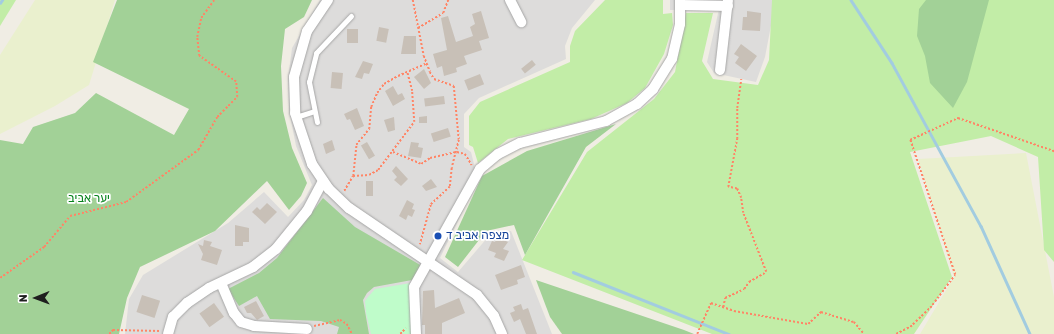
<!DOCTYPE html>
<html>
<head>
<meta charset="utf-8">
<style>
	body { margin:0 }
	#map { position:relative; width:1054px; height:334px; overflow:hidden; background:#f0ede4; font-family:Rubik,"Noto Sans Hebrew",sans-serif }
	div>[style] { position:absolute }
	.residential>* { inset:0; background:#dddcdb }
	.farmland>* { inset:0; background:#eaf0ce }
	.grass>* { inset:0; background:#c2eda7 }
	.forest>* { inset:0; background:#a2d197 }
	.park>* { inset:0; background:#bffcca }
	.stream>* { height:2.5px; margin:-1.25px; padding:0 1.25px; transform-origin:1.25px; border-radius:1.25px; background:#a2cce0 }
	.building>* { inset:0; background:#c8c0b7; transform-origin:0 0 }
	.path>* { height:1.5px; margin-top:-0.75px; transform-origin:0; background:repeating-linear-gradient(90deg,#ff8566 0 2px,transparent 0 4px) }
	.roads { filter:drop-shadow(0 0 1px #a6a6a6) drop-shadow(0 0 1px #a6a6a6) }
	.lane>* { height:5px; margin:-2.5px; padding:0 2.5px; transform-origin:2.5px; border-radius:2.5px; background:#fff }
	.street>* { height:10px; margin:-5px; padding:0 5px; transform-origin:5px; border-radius:5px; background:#fff }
	.dots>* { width:11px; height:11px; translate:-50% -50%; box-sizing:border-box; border:2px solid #fff; border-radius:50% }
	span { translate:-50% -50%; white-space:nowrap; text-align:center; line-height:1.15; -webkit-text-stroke:3.5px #fff; paint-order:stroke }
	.park-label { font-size:12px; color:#06831d }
	.transit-label { font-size:12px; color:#164399 }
	.left { translate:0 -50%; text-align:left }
	.north { position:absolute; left:16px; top:278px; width:40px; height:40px; -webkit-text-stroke:3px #fff; paint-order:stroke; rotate:269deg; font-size:11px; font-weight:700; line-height:16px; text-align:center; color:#1f1f1f }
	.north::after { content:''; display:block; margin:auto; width:14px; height:18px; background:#1f1f1f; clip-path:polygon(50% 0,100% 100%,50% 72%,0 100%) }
</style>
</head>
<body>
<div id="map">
	<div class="residential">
		<i style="clip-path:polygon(320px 0,595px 0,572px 28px,565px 46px,566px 59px,479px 98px,464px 114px,464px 147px,471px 152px,478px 180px,440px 258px,458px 272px,488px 237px,511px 231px,552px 334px,125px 334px,129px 299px,143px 275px,228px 223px,264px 192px,288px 217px,304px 200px,312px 185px,296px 146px,289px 110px,288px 79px,292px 48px)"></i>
		<i style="clip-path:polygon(670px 0,773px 0,773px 15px,765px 57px,756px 82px,714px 73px,707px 62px,719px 9px,670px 10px)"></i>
	</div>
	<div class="farmland">
		<i style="clip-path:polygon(35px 0,115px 0,89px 85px,55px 106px,0 134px,0 55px)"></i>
		<i style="clip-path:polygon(1026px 153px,1054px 297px,1054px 334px,920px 334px,954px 277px,918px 159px)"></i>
	</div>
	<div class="grass">
		<i style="clip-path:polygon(0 0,16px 0,0 26px)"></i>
		<i style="clip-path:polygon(605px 0,663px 0,663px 14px,672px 13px,673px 25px,664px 54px,645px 88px,627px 103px,591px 119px,508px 139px,478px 163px,473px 147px,469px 145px,469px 116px,480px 102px,570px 62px,570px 46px,575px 31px)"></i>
		<i style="clip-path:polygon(772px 0,1054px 0,1054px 262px,1044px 250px,1038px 157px,991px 136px,910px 152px,952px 277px,914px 334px,712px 334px,522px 260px,587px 152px,654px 99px,675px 72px,686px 13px,713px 13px,702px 61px,713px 79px,758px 85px,769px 60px)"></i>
	</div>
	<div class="forest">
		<i style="clip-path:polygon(117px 0,312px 0,304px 17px,285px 29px,281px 66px,283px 111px,292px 148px,307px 183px,301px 196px,289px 210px,267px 181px,215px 231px,140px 267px,127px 298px,119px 334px,0 334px,0 140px,23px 144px,33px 127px,75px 113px,96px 93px,174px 135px,189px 109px,93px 62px)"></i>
		<i style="clip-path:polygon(926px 0,989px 0,967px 82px,953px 108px,930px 83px,925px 56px,917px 36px,919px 9px)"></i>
		<i style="clip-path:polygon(616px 124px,586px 147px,525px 255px,514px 225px,486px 231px,458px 267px,445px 257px,482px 176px,527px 151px)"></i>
		<i style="clip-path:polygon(323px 198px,355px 227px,422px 266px,412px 280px,374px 287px,367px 293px,363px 300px,369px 334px,337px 334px,339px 327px,321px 321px,270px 319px,257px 296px,239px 306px,228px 289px,259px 273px,277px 258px)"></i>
		<i style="clip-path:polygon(536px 280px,684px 330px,694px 334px,562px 334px,550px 317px)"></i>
	</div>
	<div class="park">
		<i style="clip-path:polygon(411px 283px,415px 334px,371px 334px,366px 313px,365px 301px,368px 297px,375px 289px)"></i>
	</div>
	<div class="stream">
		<i style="left:851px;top:0;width:75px;rotate:56.9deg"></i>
		<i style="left:892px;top:63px;width:186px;rotate:61.4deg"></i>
		<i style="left:981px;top:226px;width:119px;rotate:65.6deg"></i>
		<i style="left:0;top:3px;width:4px;rotate:-56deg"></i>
		<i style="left:573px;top:272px;width:168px;rotate:21.7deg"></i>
	</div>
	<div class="building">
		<i style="clip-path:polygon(481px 11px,489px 38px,479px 41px,482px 50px,464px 56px,467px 64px,456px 68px,457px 72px,444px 76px,442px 66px,437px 68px,433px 54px,447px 50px,441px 18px,448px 16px,456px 42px,473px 36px,470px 27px,475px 24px,472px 14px)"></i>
		<i style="clip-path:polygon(747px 11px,761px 13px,760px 31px,742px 30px,743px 17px,747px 17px)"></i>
		<i style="left:379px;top:27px;width:10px;height:14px;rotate:11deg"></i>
		<i style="left:347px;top:29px;width:11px;height:14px"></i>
		<i style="clip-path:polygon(404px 36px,416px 36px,416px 54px,401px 54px)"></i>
		<i style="clip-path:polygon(741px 44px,757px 56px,746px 71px,735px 63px,739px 57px,734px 54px)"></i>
		<i style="left:532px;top:60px;width:6px;height:14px;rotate:51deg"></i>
		<i style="clip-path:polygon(363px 61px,373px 64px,369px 74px,364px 73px,362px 79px,355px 77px)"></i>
		<i style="clip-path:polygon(424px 69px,431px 83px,424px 89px,414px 77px)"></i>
		<i style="left:332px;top:72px;width:11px;height:16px;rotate:5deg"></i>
		<i style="left:480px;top:74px;width:11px;height:17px;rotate:68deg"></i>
		<i style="clip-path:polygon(393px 86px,398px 95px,402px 93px,405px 99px,393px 106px,385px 91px)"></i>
		<i style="left:444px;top:96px;width:8px;height:20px;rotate:83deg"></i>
		<i style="clip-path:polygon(357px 108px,364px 126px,355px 130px,350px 119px,347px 120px,344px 114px)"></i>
		<i style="clip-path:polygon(427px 116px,427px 123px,419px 123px,419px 117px)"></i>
		<i style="clip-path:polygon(394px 117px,395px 130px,388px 132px,384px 120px)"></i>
		<i style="left:448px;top:128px;width:9px;height:18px;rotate:72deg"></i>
		<i style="clip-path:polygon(332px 140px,335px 150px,326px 154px,323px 144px)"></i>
		<i style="left:367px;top:142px;width:16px;height:7px;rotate:60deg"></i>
		<i style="clip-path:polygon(411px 142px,419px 143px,418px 147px,423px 148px,421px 158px,408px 156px)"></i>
		<i style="clip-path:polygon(396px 166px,408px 179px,401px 186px,394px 180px,397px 177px,392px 171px)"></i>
		<i style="clip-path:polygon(431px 179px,437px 187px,426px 191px,422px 186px)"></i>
		<i style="left:366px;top:181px;width:7px;height:15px"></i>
		<i style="clip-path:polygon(407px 200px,414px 204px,412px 209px,415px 210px,412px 217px,408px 215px,406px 220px,399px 216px)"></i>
		<i style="clip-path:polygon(267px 203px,277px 212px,265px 224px,252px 212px,257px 207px,260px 210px)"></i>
		<i style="clip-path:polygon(235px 225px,249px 228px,249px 242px,243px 242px,243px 246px,235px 246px)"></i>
		<i style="clip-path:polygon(497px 237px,508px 242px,503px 249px,509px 251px,504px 261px,494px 257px,496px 253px,488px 250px,492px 241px,495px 242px)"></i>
		<i style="clip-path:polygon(204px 240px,212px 242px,210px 246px,222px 250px,217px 265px,201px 260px,203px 254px,198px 244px,203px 246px)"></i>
		<i style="clip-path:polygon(521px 265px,525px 277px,517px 280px,518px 284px,501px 290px,495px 275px)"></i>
		<i style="clip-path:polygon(434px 290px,435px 308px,459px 298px,465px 313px,442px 323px,442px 334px,425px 334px,425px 325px,422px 325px,423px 291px)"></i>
		<i style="left:142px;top:295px;width:19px;height:18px;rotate:18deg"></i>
		<i style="clip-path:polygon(256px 301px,264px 316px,257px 320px,251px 313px,247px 313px,244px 307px)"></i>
		<i style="left:214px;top:303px;width:17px;height:18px;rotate:54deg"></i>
		<i style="clip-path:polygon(521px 304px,523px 310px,528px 308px,537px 334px,526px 334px,520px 319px,514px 322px,510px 313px,515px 311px,513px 307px)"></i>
	</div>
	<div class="path">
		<i style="left:413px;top:0;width:57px;rotate:78.9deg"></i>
		<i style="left:424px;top:56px;width:17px;rotate:69deg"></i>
		<i style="left:430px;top:72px;width:8px;rotate:60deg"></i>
		<i style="left:434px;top:79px;width:21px;rotate:19deg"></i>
		<i style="left:454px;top:86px;width:54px;rotate:84.7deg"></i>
		<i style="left:459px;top:140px;width:29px;rotate:104deg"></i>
		<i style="left:452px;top:168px;width:19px;rotate:96deg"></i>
		<i style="left:450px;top:187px;width:26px;rotate:137deg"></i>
		<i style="left:431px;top:205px;width:41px;rotate:105.4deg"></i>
		<i style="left:418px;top:28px;width:29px;rotate:-31deg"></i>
		<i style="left:443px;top:13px;width:14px;rotate:-69deg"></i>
		<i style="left:393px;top:152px;width:30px;rotate:23deg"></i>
		<i style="left:421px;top:164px;width:11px;rotate:-34deg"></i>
		<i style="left:430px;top:158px;width:28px;rotate:-13deg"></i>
		<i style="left:457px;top:152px;width:8px;rotate:14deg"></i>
		<i style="left:465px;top:154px;width:13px;rotate:58deg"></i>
		<i style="left:353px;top:176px;width:16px;rotate:-4deg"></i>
		<i style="left:369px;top:175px;width:10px;rotate:-29deg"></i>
		<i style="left:378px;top:170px;width:60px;rotate:-53.1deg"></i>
		<i style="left:414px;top:122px;width:31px;rotate:-94deg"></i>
		<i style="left:412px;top:91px;width:20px;rotate:-105deg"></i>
		<i style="left:344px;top:191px;width:17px;rotate:-59deg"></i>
		<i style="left:353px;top:176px;width:31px;rotate:-84deg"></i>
		<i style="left:356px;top:145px;width:21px;rotate:-51deg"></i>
		<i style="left:369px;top:129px;width:22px;rotate:-85deg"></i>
		<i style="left:371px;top:107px;width:15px;rotate:-67deg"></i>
		<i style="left:377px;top:93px;width:11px;rotate:-52deg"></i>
		<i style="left:384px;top:84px;width:16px;rotate:-30deg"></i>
		<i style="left:398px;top:76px;width:32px;rotate:-24deg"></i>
		<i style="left:0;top:278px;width:54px;rotate:-35.2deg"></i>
		<i style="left:44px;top:247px;width:40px;rotate:-50deg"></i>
		<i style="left:70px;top:216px;width:58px;rotate:-14deg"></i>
		<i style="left:126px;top:202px;width:89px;rotate:-35.8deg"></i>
		<i style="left:198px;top:150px;width:38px;rotate:-60deg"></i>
		<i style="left:217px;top:117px;width:28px;rotate:-45deg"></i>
		<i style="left:237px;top:97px;width:15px;rotate:-94deg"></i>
		<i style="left:236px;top:82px;width:45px;rotate:-144.9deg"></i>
		<i style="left:199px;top:56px;width:19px;rotate:-96deg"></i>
		<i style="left:197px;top:37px;width:19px;rotate:-78deg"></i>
		<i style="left:201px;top:18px;width:22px;rotate:-54deg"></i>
		<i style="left:723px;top:307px;width:9px;rotate:-77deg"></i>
		<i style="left:725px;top:298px;width:21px;rotate:-25deg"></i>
		<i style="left:744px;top:289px;width:9px;rotate:-54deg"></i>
		<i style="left:749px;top:282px;width:20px;rotate:-30deg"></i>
		<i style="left:766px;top:272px;width:63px;rotate:-111.3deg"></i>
		<i style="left:743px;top:213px;width:15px;rotate:-98deg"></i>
		<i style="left:741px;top:198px;width:10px;rotate:-114deg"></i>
		<i style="left:737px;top:189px;width:9px;rotate:-167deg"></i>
		<i style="left:728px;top:187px;width:49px;rotate:-79.4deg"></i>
		<i style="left:737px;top:139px;width:31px;rotate:-90deg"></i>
		<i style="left:737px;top:108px;width:29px;rotate:-82deg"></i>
		<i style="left:314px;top:326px;width:27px;rotate:-13deg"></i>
		<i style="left:340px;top:320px;width:8px;rotate:30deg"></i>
		<i style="left:347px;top:324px;width:11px;rotate:63deg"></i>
		<i style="left:109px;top:334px;width:6px;rotate:-45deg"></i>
		<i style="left:113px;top:330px;width:48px;rotate:1.2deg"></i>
		<i style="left:400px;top:334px;width:8px;rotate:-45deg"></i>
		<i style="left:697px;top:334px;width:34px;rotate:-66deg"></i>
		<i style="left:711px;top:303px;width:24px;rotate:19deg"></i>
		<i style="left:734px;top:311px;width:75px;rotate:10deg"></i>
		<i style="left:808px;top:324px;width:18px;rotate:-43deg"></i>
		<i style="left:821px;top:312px;width:34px;rotate:17deg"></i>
		<i style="left:854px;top:322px;width:16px;rotate:50deg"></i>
		<i style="left:896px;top:334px;width:16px;rotate:-27deg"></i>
		<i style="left:910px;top:327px;width:28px;rotate:-44deg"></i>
		<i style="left:930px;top:308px;width:41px;rotate:-52.9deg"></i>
		<i style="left:955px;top:275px;width:142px;rotate:-108.4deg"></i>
		<i style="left:910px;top:140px;width:53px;rotate:-24.6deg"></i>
		<i style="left:958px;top:118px;width:102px;rotate:19deg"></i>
	</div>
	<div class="roads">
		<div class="lane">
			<i style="left:296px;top:117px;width:19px;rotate:-18deg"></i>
			<i style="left:317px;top:122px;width:41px;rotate:-101.3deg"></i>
			<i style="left:309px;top:82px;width:30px;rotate:-76deg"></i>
			<i style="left:316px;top:53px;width:51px;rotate:-46.6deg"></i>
		</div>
		<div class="street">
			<i style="left:328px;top:0;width:37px;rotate:124deg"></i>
			<i style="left:307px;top:31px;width:48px;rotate:105.8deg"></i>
			<i style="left:294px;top:77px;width:36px;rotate:88deg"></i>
			<i style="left:295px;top:113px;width:54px;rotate:71.6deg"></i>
			<i style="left:312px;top:164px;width:30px;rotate:56deg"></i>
			<i style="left:329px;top:189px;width:28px;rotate:44deg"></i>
			<i style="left:349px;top:208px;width:155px;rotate:34.2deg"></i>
			<i style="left:477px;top:295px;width:27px;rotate:51deg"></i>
			<i style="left:494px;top:316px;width:20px;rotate:66deg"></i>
			<i style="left:510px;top:0;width:25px;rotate:63deg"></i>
			<i style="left:681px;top:5px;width:47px;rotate:1.2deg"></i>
			<i style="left:720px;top:70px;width:70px;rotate:-83.5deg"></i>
			<i style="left:221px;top:283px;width:33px;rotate:67deg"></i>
			<i style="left:234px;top:313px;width:11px;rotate:52deg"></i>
			<i style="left:241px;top:322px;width:14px;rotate:17deg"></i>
			<i style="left:254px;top:326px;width:53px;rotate:3.2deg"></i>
			<i style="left:168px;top:334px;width:18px;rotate:-74deg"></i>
			<i style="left:173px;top:317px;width:20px;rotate:-45deg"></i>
			<i style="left:187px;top:303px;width:27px;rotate:-34deg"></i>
			<i style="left:209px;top:288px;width:49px;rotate:-25.5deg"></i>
			<i style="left:253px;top:267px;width:29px;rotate:-38deg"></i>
			<i style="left:276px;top:249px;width:49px;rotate:-50.8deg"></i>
			<i style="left:307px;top:211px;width:34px;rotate:-62deg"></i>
			<i style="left:416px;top:334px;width:47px;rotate:-92.4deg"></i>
			<i style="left:414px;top:287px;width:135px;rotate:-60.8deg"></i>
			<i style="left:480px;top:169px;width:23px;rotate:-40deg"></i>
			<i style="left:498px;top:154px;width:25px;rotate:-27deg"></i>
			<i style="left:520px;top:143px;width:89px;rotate:-14.3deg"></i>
			<i style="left:606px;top:121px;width:35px;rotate:-29deg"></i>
			<i style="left:637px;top:104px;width:22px;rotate:-43deg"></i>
			<i style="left:653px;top:89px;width:36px;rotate:-58deg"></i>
			<i style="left:672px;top:59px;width:36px;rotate:-77deg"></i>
			<i style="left:680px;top:24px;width:24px;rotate:-90deg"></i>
		</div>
	</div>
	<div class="dots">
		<i style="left:438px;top:236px;background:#1a4fb4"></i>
	</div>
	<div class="park-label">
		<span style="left:89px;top:199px">יער אביב</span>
	</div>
	<div class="transit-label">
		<span class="left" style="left:446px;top:236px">מצפה אביב ד</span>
	</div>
	<div class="north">N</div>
</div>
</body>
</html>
